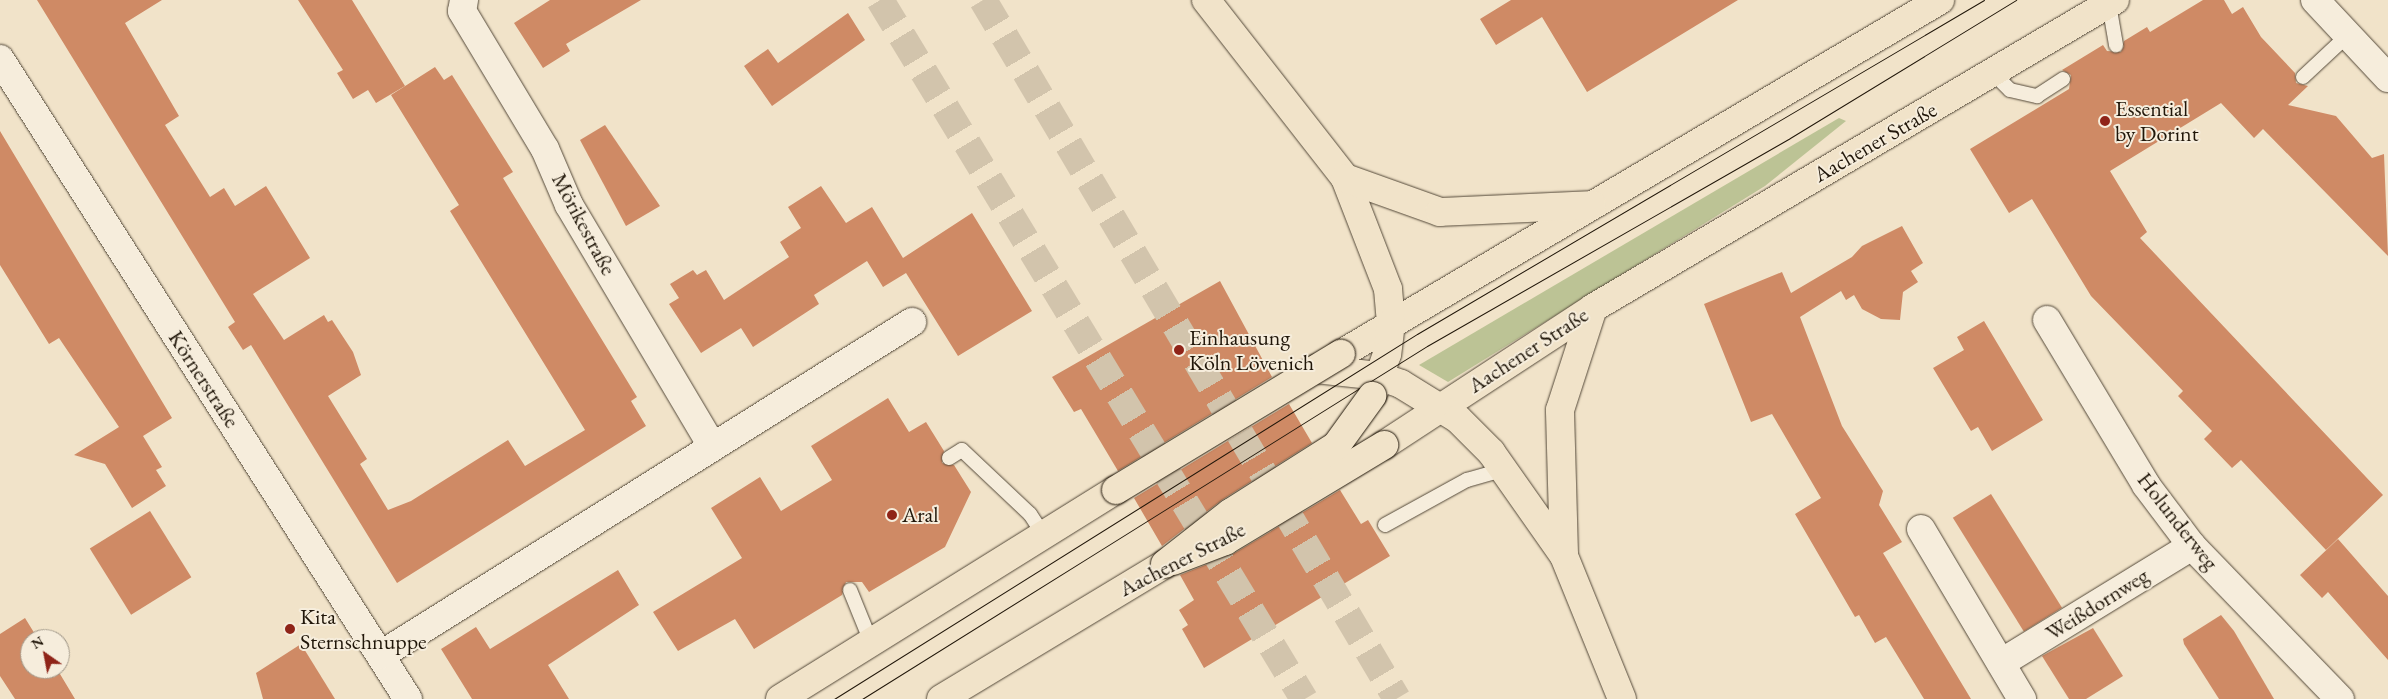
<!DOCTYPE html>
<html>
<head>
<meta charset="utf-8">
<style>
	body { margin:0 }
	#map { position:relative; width:2388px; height:699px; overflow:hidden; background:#f1e3c9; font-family:"EB Garamond",serif }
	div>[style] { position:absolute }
	.green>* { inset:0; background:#bcc395 }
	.building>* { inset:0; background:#cf8a65; transform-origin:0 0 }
	.highway-tunnel>* { height:28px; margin-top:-14px; transform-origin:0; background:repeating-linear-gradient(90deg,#d2c4ac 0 28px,transparent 0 42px) }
	.roads { filter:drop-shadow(0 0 1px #544939) drop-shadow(0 0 1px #544939) }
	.lane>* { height:14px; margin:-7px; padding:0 7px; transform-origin:7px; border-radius:7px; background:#f6eddc }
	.street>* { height:28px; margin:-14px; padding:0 14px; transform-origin:14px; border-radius:14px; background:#f6eddc }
	.secondary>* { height:28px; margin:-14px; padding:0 14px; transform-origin:14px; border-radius:14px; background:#f6eddc }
	.primary>* { height:28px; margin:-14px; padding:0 14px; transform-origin:14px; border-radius:14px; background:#f1e3c9 }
	.highway>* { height:28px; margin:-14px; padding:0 14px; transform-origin:14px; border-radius:14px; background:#f1e3c9 }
	.tram>* { height:1px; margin:-0.5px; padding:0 0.5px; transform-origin:0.5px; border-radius:0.5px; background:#201609 }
	.bridges { filter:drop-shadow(0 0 1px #201609) drop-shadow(0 0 1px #201609) }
	.primary-bridge>* { height:28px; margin:-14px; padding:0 14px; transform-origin:14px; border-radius:14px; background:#f1e3c9 }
	.highway-bridge>* { height:28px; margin:-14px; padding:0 14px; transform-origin:14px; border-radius:14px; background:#f1e3c9 }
	.dots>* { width:14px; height:14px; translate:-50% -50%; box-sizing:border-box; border:2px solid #f6eddc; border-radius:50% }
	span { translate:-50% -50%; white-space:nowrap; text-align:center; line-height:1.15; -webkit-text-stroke:4px #f6eddc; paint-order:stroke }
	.poi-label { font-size:22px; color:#201609 }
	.left { translate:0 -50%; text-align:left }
	.street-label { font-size:22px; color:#201609 }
	.north { position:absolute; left:20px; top:629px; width:50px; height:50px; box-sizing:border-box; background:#f6eddc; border:1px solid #a09788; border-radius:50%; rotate:327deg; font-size:14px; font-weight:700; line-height:20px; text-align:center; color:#201609 }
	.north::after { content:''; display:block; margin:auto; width:18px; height:22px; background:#8f2418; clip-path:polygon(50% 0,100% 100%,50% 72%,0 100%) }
</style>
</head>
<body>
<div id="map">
	<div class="green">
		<i style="clip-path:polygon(1839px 118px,1846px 121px,1765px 186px,1448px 382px,1419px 365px)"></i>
	</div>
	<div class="building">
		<i style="clip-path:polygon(37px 0,162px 0,125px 23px,179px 116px,165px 125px,210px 197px,224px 188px,235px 206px,266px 186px,310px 258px,253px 294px,284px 340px,324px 315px,328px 322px,332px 320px,353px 352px,361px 375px,328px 396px,367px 459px,360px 464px,388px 510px,411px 501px,508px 440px,525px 466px,585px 430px,450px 211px,459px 205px,391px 95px,435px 67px,444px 80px,452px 75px,513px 172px,503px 178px,637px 397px,631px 401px,646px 426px,397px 583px,251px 345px,243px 350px,228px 327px,235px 322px)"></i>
		<i style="clip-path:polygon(298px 0,352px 0,405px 86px,376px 103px,368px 90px,353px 99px,337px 73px,343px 70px)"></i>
		<i style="clip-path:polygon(550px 0,641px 0,566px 44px,570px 51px,543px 68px,514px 23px)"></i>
		<i style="clip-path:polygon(1511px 0,1738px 0,1587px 92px,1542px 17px,1496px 45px,1480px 19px)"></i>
		<i style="clip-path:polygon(2203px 0,2224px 0,2232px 14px,2243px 7px,2261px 37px,2295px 73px,2296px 83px,2308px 86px,2288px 105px,2336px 116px,2372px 158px,2384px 154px,2388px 256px,2263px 129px,2254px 138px,2221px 103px,2110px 171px,2147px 232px,2140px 238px,2383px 495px,2326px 550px,2241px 460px,2232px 468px,2204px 439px,2212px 431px,2178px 396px,2183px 391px,2091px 296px,2032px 199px,2009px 213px,1970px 149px,2069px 89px,2071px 75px,2062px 70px,2103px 45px,2107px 51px,2121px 52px,2124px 41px,2147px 27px,2150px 32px)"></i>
		<i style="clip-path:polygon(848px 13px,865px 40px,772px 106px,744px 66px,768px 49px,778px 63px)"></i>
		<i style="clip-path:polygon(605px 125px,660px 206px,626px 226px,580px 140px)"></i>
		<i style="clip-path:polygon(0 131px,172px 418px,143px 436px,162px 467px,156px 470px,166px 486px,132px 508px,105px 464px,74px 455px,119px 427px,59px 338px,49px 344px,0 265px)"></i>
		<i style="clip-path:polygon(821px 186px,846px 223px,872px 207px,903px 258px,972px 213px,1032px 311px,958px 356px,906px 273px,883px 287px,867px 261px,814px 295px,819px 304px,753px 347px,741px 328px,701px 353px,669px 304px,679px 298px,670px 284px,693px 270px,697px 275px,706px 270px,724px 300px,789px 257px,780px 242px,801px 228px,788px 207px)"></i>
		<i style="clip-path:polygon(1902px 226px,1923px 263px,1911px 271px,1918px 282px,1903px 292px,1900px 320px,1881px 319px,1862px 309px,1854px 295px,1846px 300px,1841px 291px,1800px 317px,1842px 426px,1883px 491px,1879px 505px,1902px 542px,1883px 553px,1971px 699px,1924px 699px,1886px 637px,1875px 643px,1859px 615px,1855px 617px,1795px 514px,1821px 498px,1772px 414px,1751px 422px,1704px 304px,1782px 272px,1791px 293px,1852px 257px,1862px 246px)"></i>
		<i style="clip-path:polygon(1220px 281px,1272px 377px,1118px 471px,1081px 409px,1074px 412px,1052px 377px)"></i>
		<i style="clip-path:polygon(1984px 321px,2043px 420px,1992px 451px,1978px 427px,1971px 431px,1933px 368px,1964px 350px,1957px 337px)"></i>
		<i style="clip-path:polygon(888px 398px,909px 432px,926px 422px,944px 451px,942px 463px,954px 465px,971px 492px,945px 547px,869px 592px,862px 582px,846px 582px,842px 595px,754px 649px,735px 619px,678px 651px,653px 612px,742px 558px,711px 508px,760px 477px,781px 511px,832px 480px,811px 446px)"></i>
		<i style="clip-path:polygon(1289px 404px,1312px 443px,1222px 500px,1162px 546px,1134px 498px)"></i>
		<i style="clip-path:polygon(1340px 490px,1361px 524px,1368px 520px,1390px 556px,1204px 668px,1182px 629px,1188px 625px,1179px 610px,1194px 600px,1180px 575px,1233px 554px)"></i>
		<i style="left:1991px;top:494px;width:134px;height:45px;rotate:58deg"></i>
		<i style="left:150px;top:511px;width:78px;height:71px;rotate:58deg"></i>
		<i style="clip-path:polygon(2338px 539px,2388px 596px,2388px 660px,2328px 592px,2322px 598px,2300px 575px)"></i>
		<i style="clip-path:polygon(618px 570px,639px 605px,548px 665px,569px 699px,472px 699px,441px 649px,476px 627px,490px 649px)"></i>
		<i style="clip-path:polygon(2221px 615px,2234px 631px,2274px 699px,2219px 699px,2184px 644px,2183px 639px)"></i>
		<i style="clip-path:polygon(25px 618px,38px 639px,30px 639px,30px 669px,57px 669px,75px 699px,15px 699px,0 676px,0 634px)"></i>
		<i style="clip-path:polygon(2093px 628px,2123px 676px,2086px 699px,2069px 699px,2042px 656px)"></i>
		<i style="clip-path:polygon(301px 644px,335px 699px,263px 699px,256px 673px)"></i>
	</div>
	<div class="highway-tunnel">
		<i style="left:880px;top:0;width:818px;rotate:58.76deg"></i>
		<i style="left:983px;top:0;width:812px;rotate:59.36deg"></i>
	</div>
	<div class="roads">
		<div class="lane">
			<i style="left:2109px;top:4px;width:42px;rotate:80.3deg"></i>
			<i style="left:1993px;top:73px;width:24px;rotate:45deg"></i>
			<i style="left:2010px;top:90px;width:28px;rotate:13deg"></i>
			<i style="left:2037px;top:96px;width:31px;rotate:-33deg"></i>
			<i style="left:2303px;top:77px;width:62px;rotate:-43deg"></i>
			<i style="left:949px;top:458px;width:15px;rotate:-32deg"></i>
			<i style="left:962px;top:450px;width:93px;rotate:43.3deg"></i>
			<i style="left:1030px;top:514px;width:24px;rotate:57deg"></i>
			<i style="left:1385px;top:525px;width:94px;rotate:-28.8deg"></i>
			<i style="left:1467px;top:480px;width:41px;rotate:-15.8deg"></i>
			<i style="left:850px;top:590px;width:56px;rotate:68deg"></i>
		</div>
		<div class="street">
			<i style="left:464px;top:0;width:11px;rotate:100deg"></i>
			<i style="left:462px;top:11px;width:161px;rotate:59deg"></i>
			<i style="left:545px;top:149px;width:61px;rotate:66.8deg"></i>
			<i style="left:569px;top:205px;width:280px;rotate:59.3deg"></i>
			<i style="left:0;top:59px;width:759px;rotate:57.48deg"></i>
			<i style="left:2047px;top:320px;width:192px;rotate:59deg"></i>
			<i style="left:2146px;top:485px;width:76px;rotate:53deg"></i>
			<i style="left:2192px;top:546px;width:213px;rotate:46deg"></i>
			<i style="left:1921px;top:529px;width:198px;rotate:59.3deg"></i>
			<i style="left:381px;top:655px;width:627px;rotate:-32.09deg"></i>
			<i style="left:2001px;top:663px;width:224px;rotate:-31.5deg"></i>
		</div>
		<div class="secondary">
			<i style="left:2315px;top:0;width:107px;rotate:46.9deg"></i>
		</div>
		<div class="primary">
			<i style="left:1341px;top:354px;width:696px;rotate:-30.58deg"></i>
			<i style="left:1384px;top:445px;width:250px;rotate:-33.2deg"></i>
			<i style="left:1593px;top:308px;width:606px;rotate:-30.54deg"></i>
			<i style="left:780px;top:699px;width:396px;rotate:-31.9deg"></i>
			<i style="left:941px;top:699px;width:262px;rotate:-31.1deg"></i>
		</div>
		<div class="highway">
			<i style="left:1206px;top:0;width:226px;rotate:52deg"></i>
			<i style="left:1345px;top:178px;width:119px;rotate:68.8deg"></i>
			<i style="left:1388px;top:289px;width:34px;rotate:85deg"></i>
			<i style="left:1391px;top:323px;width:31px;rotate:97deg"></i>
			<i style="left:1387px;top:354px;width:42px;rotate:109.3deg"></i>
			<i style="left:1345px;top:178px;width:101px;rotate:19.7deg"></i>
			<i style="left:1440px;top:212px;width:152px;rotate:-2.6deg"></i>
			<i style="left:1316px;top:369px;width:62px;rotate:6.4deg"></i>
			<i style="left:1378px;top:376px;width:24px;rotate:19deg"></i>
			<i style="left:1401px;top:384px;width:67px;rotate:31.6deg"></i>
			<i style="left:1458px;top:419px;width:47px;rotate:45deg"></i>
			<i style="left:1491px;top:452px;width:127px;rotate:54.9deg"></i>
			<i style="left:1564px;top:556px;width:154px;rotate:67.9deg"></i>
			<i style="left:1564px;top:555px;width:145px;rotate:-91.6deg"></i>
			<i style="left:1560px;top:410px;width:107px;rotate:-72.1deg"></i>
		</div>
	</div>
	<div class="tram">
		<i style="left:834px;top:699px;width:688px;rotate:-32.05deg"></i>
		<i style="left:1417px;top:334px;width:658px;rotate:-30.5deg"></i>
		<i style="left:862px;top:699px;width:666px;rotate:-32deg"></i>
		<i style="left:1427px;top:346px;width:418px;rotate:-29.8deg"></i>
		<i style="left:1790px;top:138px;width:265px;rotate:-31.4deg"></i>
	</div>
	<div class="bridges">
		<div class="primary-bridge">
			<i style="left:1116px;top:490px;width:263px;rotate:-31.2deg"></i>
			<i style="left:1173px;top:561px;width:56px;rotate:-21deg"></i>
			<i style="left:1225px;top:541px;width:186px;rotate:-31.1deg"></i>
		</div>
		<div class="highway-bridge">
			<i style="left:1165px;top:564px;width:83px;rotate:-38.1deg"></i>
			<i style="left:1230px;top:513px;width:125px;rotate:-32.3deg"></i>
			<i style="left:1336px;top:446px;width:62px;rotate:-54.2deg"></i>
		</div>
	</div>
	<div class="dots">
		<i style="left:2105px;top:121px;background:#8f2418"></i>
		<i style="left:1179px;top:350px;background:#8f2418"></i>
		<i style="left:892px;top:515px;background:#8f2418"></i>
		<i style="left:290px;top:629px;background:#8f2418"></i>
	</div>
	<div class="poi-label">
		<span class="left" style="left:2115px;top:121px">Essential<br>by Dorint</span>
		<span class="left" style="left:1189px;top:350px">Einhausung<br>Köln Lövenich</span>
		<span class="left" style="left:902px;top:515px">Aral</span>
		<span class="left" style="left:300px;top:629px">Kita<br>Sternschnuppe</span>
	</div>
	<div class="street-label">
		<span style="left:1875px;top:142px;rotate:-30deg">Aachener Straße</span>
		<span style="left:584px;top:224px;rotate:62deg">Mörikestraße</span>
		<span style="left:1528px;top:350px;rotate:-33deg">Aachener Straße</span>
		<span style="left:204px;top:379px;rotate:57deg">Körnerstraße</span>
		<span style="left:2178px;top:521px;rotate:52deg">Holunderweg</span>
		<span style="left:1182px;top:559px;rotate:-27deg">Aachener Straße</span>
		<span style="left:2097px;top:604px;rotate:-32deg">Weißdornweg</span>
	</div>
	<div class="north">N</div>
</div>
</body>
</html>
